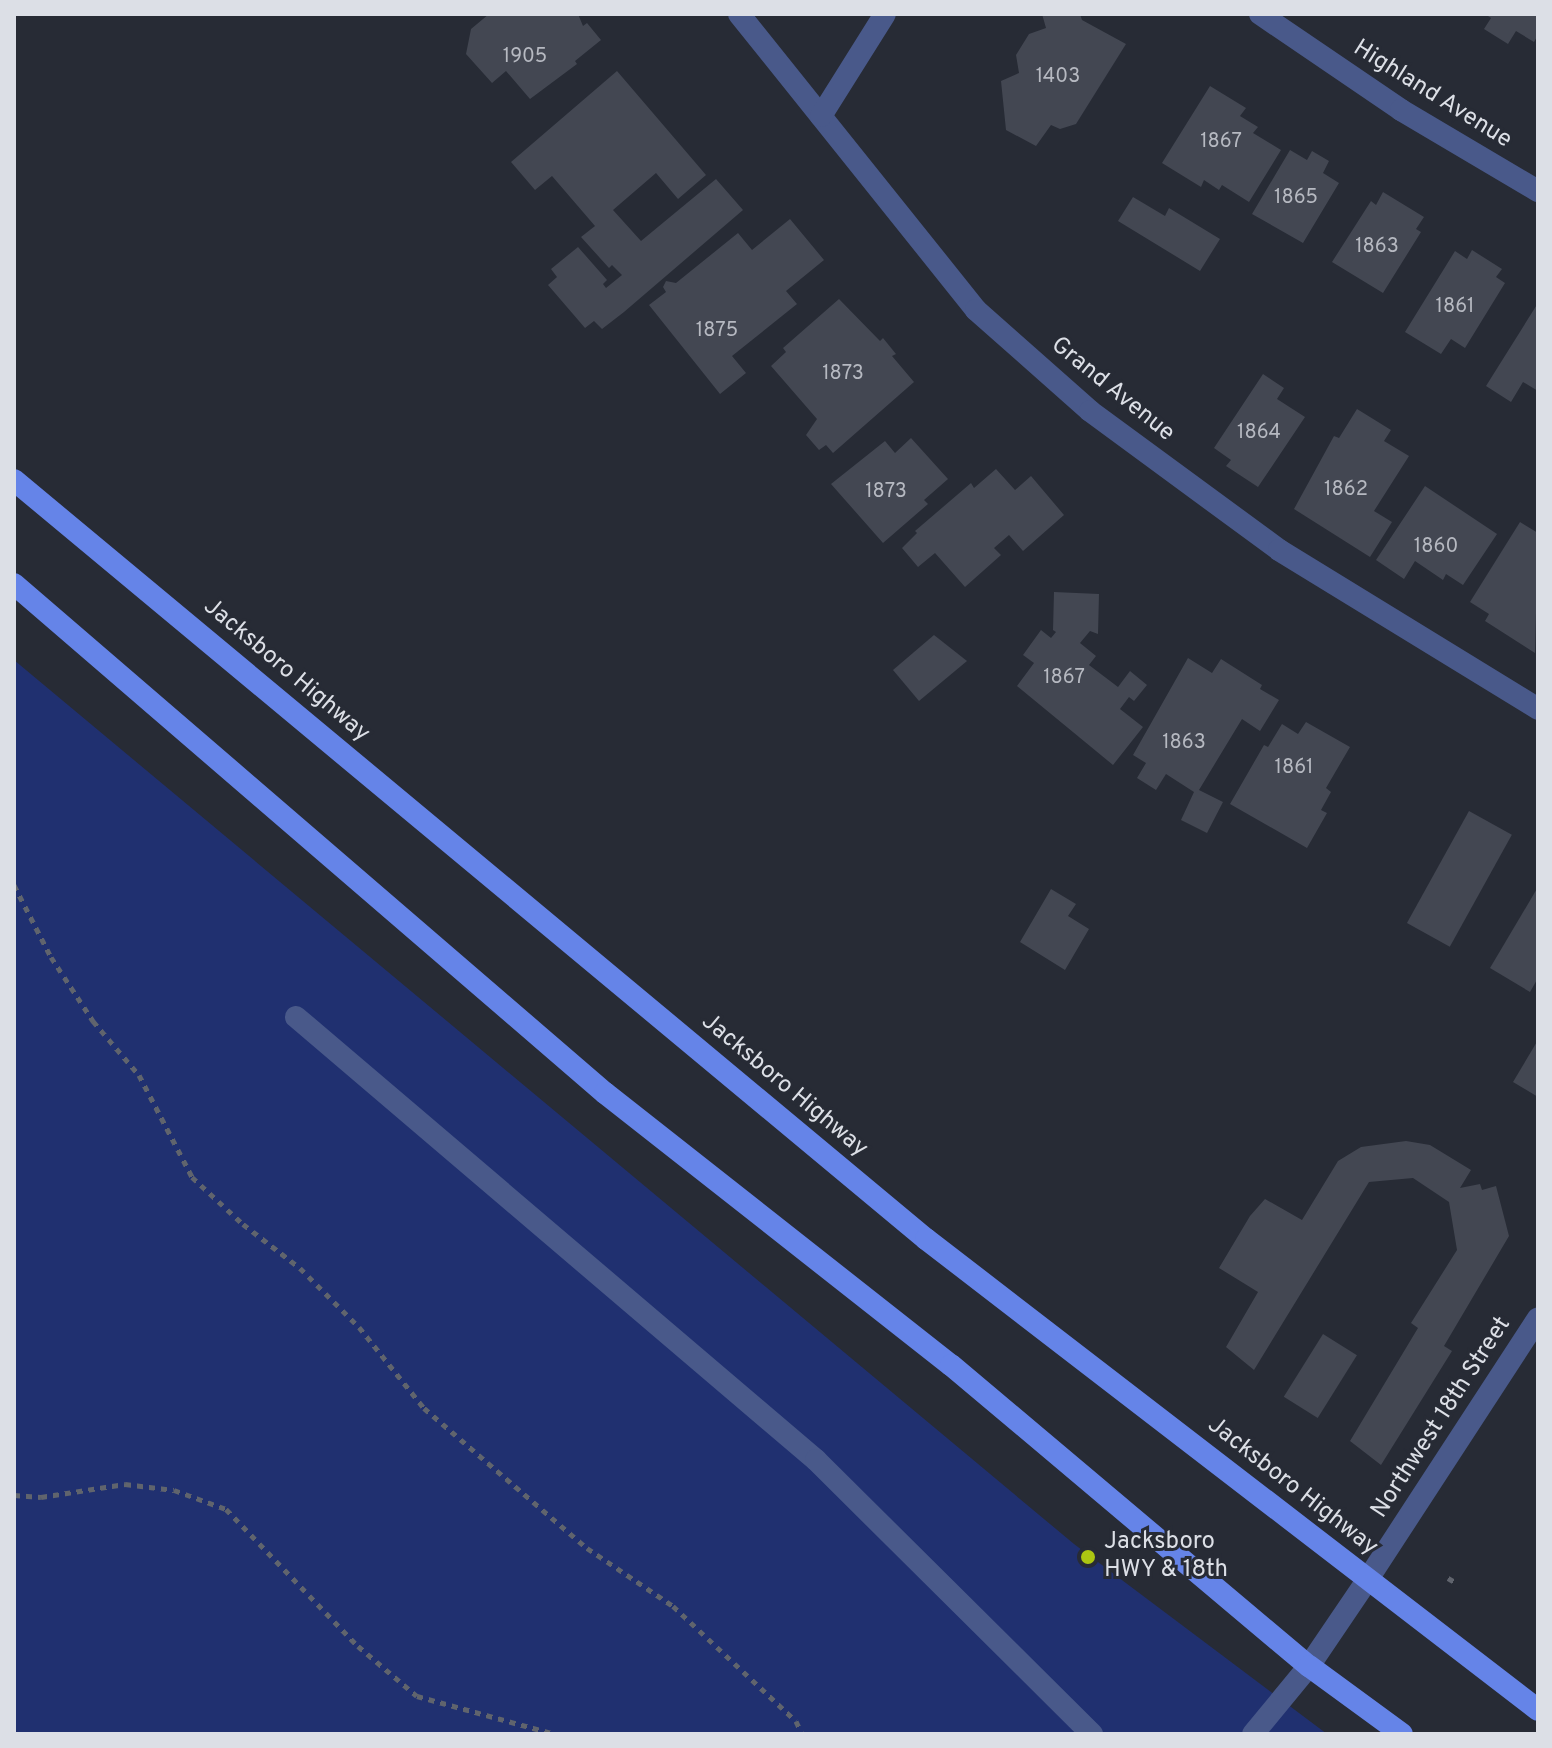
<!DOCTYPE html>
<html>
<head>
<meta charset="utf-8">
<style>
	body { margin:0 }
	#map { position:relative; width:1552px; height:1748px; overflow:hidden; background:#272b35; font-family:Overpass,sans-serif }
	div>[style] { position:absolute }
	.green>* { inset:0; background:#203070 }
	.building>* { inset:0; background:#434752; transform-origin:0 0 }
	.path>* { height:5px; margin-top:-2.5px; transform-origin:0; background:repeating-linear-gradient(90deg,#60646d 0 6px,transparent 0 12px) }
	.service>* { height:22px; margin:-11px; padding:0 11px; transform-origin:11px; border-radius:11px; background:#49598a }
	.minor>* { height:22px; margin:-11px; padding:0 11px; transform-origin:11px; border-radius:11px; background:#49598a }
	.primary>* { height:22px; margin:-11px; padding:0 11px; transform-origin:11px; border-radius:11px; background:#6584e8 }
	.dots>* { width:22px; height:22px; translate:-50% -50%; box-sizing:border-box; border:4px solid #272b35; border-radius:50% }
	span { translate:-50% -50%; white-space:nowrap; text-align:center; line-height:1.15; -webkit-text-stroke:6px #272b35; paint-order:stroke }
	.number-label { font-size:20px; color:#b6b9c1 }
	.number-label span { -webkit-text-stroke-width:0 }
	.street-label { font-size:24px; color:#dcdfe6 }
	.poi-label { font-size:24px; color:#dcdfe6 }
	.left { translate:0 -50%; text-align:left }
	.frame { position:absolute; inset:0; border:16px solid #dcdfe6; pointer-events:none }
</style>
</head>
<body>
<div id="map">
	<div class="green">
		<i style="clip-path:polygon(14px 660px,1074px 1544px,1327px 1734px,14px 1734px)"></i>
	</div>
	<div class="building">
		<i style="clip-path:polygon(489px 14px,578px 14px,583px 26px,587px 23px,601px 40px,575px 61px,577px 64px,530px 99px,506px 71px,492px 83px,466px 54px,471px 29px)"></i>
		<i style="clip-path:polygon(1042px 14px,1080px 14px,1082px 20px,1126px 44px,1076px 124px,1060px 129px,1051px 125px,1036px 146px,1006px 130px,1001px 81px,1019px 73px,1016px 55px,1029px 34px,1046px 28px)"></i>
		<i style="clip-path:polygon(1485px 14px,1538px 14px,1538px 35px,1534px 42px,1516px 31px,1508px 44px,1484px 29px,1491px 18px)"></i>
		<i style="clip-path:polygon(617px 71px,706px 175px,678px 199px,656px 173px,613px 210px,641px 241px,716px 179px,743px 210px,624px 312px,602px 329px,594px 321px,585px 328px,548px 285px,557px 277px,551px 269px,578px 247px,607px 280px,603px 284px,606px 288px,622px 275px,612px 265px,609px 268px,581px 237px,595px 226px,552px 176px,535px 190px,511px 162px)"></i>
		<i style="clip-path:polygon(1210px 86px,1246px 108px,1240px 116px,1258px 127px,1253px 133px,1281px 150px,1249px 202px,1222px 185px,1219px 190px,1204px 180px,1201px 187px,1162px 163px)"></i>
		<i style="clip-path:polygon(1290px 150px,1307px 160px,1312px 151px,1329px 161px,1323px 173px,1339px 183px,1303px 243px,1252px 214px)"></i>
		<i style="clip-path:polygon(1383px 192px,1424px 217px,1416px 229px,1421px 232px,1383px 293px,1332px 262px,1371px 201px,1376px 205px)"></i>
		<i style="clip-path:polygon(1133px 197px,1165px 216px,1169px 208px,1220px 239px,1200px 271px,1118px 221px)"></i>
		<i style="clip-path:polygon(790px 219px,824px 260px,786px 291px,797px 304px,732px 356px,746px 373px,720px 394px,649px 305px,666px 292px,663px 287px,666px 281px,676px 283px,738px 233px,752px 250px)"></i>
		<i style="clip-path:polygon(1472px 250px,1502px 269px,1496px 277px,1505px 283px,1465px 348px,1451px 339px,1441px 354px,1405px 332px,1455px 251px,1467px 259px)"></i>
		<i style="clip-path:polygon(839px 299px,880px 341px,883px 338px,896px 354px,892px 356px,914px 382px,833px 453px,826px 445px,819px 450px,806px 435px,817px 419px,771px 366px,786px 352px,783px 348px)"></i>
		<i style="clip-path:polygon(1538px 303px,1538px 391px,1523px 382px,1511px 402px,1486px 386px)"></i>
		<i style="clip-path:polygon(1263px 374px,1284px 388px,1277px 399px,1305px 417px,1258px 487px,1226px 466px,1231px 460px,1214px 448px)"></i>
		<i style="clip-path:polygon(1357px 409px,1391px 430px,1384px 441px,1409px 456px,1374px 511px,1392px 522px,1370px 557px,1294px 509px,1334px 436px,1339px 438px)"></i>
		<i style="clip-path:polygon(911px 438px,948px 479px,924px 500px,928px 504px,883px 543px,831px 484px,885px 441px,895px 453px)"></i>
		<i style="clip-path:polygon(996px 469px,1015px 490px,1031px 476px,1064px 515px,1023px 551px,1009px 535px,994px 548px,1001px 555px,965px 587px,935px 553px,918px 567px,902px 548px,917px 533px,915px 531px,971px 483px,974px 488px)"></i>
		<i style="clip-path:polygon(1425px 486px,1497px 534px,1463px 585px,1446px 574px,1443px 580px,1415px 561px,1404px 579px,1376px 560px)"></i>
		<i style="clip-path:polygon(1520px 522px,1538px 533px,1535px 653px,1485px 621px,1489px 614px,1470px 602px)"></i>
		<i style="clip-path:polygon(1054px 592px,1099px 594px,1098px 634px,1090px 631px,1080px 643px,1096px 656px,1089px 665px,1118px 687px,1130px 671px,1147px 685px,1134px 701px,1129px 697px,1120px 709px,1143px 727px,1113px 765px,1017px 686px,1034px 663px,1023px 655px,1041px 630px,1051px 638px,1056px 632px,1053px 630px)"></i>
		<i style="clip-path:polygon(934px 635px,967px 661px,919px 701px,893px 670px)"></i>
		<i style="clip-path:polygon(1188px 658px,1212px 673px,1221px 659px,1262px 685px,1260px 689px,1279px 700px,1260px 731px,1242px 719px,1199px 790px,1223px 802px,1207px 833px,1181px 820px,1194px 792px,1166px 774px,1156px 790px,1137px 778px,1146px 763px,1133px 755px)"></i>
		<i style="clip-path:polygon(1306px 722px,1350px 747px,1326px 788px,1331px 792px,1321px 810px,1327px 813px,1307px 848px,1230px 804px,1264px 745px,1268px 747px,1282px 724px,1298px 734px)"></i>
		<i style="left:1469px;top:811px;width:49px;height:128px;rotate:29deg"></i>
		<i style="clip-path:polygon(1538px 887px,1538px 978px,1530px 992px,1490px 968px)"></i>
		<i style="clip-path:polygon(1051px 889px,1076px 904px,1068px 916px,1089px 929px,1065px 970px,1020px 942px)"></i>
		<i style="clip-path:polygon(1538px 1040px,1538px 1097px,1513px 1082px)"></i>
		<i style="clip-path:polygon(1406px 1141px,1430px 1145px,1471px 1170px,1460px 1188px,1480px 1184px,1482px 1190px,1496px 1186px,1509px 1236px,1444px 1346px,1452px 1351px,1381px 1465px,1350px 1441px,1418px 1328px,1411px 1323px,1457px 1250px,1449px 1202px,1413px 1178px,1369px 1182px,1254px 1370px,1226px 1347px,1258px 1292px,1219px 1268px,1250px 1216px,1265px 1199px,1302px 1220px,1338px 1161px,1361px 1147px)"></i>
		<i style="left:1323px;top:1334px;width:40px;height:74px;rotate:32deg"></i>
	</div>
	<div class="path">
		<i style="left:14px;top:885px;width:81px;rotate:62.8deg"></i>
		<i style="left:51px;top:957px;width:77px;rotate:56.7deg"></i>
		<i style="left:93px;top:1021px;width:71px;rotate:49.6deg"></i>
		<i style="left:139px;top:1075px;width:115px;rotate:62.5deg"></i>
		<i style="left:192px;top:1177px;width:69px;rotate:42.7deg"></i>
		<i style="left:243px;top:1224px;width:72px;rotate:37.7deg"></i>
		<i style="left:300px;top:1268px;width:83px;rotate:45deg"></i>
		<i style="left:359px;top:1327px;width:104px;rotate:51.3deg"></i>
		<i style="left:424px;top:1408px;width:215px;rotate:40.7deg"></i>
		<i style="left:587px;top:1548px;width:104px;rotate:34deg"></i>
		<i style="left:673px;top:1606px;width:168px;rotate:43.1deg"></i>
		<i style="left:796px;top:1721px;width:14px;rotate:65deg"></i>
		<i style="left:14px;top:1495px;width:27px;rotate:4deg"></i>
		<i style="left:41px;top:1497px;width:85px;rotate:-8.8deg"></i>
		<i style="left:125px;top:1484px;width:49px;rotate:7deg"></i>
		<i style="left:174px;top:1490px;width:55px;rotate:20.1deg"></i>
		<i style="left:226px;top:1509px;width:190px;rotate:46.1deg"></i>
		<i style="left:358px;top:1646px;width:77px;rotate:40.3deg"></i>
		<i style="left:417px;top:1696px;width:143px;rotate:15.4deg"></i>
		<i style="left:1448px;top:1578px;width:8px;rotate:30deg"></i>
	</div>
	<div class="service">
		<i style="left:296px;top:1017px;width:683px;rotate:40.43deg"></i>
		<i style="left:816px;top:1460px;width:389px;rotate:44.8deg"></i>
	</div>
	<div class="minor">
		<i style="left:739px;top:14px;width:379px;rotate:51.3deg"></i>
		<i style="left:976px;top:310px;width:152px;rotate:41.5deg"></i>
		<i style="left:1090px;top:411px;width:235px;rotate:36.3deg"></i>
		<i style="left:1279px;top:550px;width:304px;rotate:31.5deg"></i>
		<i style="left:1260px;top:14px;width:171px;rotate:34.2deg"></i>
		<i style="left:1401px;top:110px;width:159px;rotate:30.6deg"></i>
		<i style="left:821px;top:116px;width:120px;rotate:-57.9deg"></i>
		<i style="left:1253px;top:1734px;width:88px;rotate:-50.5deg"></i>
		<i style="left:1309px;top:1666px;width:105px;rotate:-55.9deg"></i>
		<i style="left:1368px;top:1579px;width:311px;rotate:-56.9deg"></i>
	</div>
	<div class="primary">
		<i style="left:14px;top:480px;width:1187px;rotate:39.77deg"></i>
		<i style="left:926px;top:1239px;width:772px;rotate:37.58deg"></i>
		<i style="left:14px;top:584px;width:780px;rotate:40.74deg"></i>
		<i style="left:605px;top:1093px;width:440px;rotate:38.2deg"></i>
		<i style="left:951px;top:1365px;width:468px;rotate:40.1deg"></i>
		<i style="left:1309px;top:1666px;width:115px;rotate:36.2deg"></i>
	</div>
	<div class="dots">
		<i style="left:1088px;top:1557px;background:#acc612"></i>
	</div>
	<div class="number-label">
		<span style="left:525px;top:57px">1905</span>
		<span style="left:1058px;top:77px">1403</span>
		<span style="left:1221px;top:142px">1867</span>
		<span style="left:1296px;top:198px">1865</span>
		<span style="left:1377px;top:247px">1863</span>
		<span style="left:1455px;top:307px">1861</span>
		<span style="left:717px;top:331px">1875</span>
		<span style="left:843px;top:374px">1873</span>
		<span style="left:1259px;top:433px">1864</span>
		<span style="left:1346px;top:490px">1862</span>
		<span style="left:886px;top:492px">1873</span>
		<span style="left:1436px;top:547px">1860</span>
		<span style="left:1064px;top:678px">1867</span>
		<span style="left:1184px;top:743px">1863</span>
		<span style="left:1294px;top:768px">1861</span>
	</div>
	<div class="street-label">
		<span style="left:1432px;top:95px;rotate:32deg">Highland Avenue</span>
		<span style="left:1112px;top:390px;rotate:39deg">Grand Avenue</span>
		<span style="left:286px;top:671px;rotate:40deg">Jacksboro Highway</span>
		<span style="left:784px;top:1086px;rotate:40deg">Jacksboro Highway</span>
		<span style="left:1442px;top:1418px;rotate:-57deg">Northwest 18th Street</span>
		<span style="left:1292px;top:1487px;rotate:38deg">Jacksboro Highway</span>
	</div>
	<div class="poi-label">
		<span class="left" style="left:1104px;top:1557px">Jacksboro<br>HWY &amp; 18th</span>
	</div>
	<div class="frame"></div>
</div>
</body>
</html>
